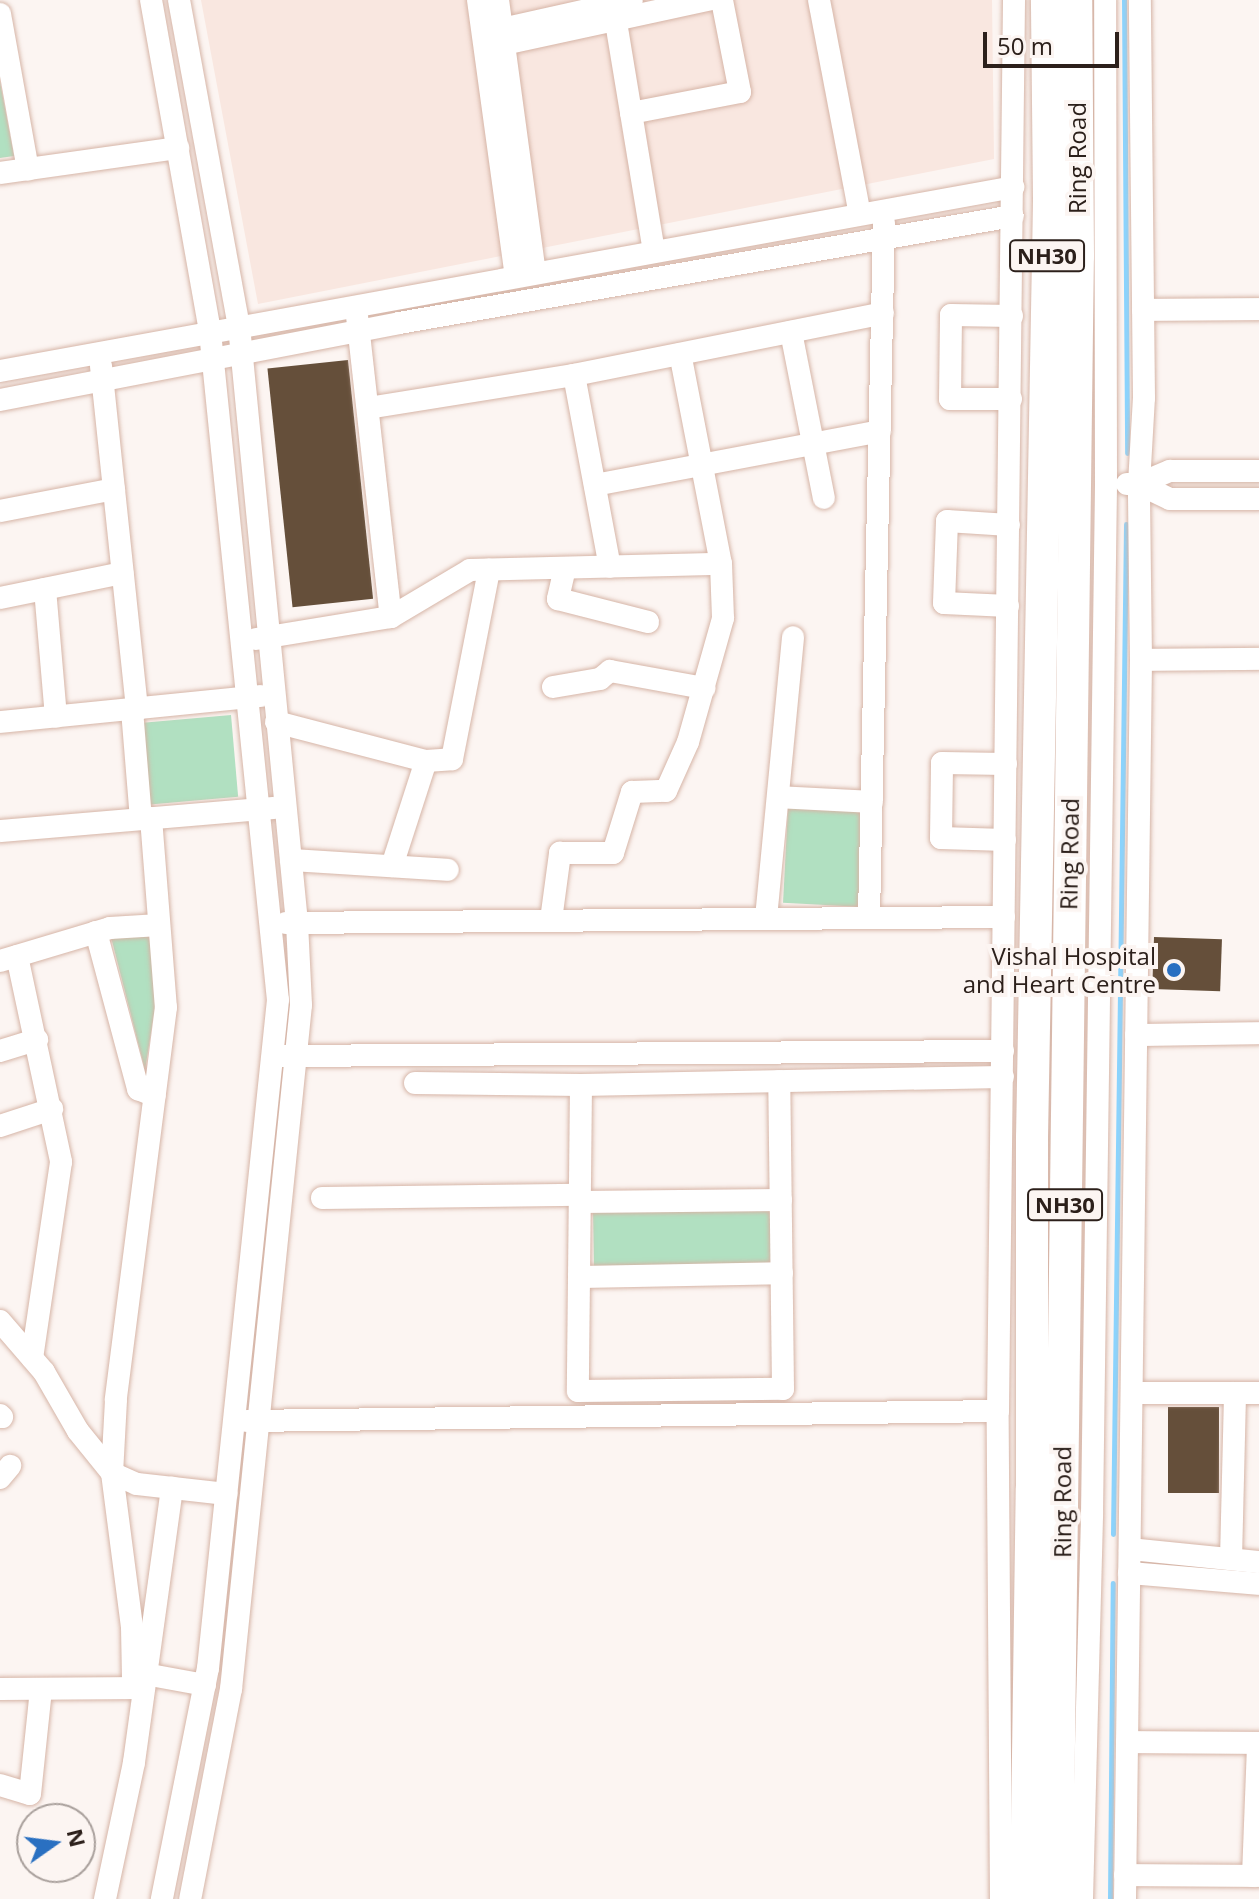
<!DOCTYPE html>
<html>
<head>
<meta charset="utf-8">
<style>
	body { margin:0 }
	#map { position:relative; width:1259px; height:1899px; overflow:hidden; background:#fcf5f2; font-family:"Open Sans",sans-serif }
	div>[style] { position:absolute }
	.built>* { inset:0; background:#f9e7e0 }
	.green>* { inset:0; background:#b1e0c1; transform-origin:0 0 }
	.stream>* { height:5px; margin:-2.5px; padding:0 2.5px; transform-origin:2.5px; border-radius:2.5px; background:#8ad4fe }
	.building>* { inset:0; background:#654f3a; transform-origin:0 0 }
	.roads { filter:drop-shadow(0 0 2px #d6b5a7) drop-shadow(0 0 2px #d6b5a7) }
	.minor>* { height:22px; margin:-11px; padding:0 11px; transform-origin:11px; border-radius:11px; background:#fff }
	.highway>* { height:32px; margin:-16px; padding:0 16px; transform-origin:16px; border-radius:16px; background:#fff }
	.dots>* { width:22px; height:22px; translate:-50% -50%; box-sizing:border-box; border:4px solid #fcf5f2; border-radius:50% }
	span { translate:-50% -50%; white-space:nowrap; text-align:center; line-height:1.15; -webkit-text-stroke:8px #fcf5f2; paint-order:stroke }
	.shield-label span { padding:2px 6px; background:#fcf5f2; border:2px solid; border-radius:6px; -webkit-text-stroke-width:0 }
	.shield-label { font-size:22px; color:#2c201b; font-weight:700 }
	.street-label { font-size:24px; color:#2c201b }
	.poi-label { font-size:24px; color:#2c201b }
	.right { translate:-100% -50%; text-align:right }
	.north { position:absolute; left:16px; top:1803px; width:80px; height:80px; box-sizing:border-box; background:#fcf5f2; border:2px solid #a9a09c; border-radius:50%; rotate:76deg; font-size:22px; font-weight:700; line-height:32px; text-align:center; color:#2c201b }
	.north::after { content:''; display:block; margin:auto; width:28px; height:36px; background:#2a70c1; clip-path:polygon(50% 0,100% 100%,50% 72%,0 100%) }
	.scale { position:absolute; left:983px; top:32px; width:136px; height:36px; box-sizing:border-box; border:4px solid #2c201b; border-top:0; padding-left:10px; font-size:24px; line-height:28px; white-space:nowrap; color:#2c201b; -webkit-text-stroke:6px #fcf5f2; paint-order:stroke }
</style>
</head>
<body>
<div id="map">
	<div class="built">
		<i style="clip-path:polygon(201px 0,992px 0,994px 159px,258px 304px)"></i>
	</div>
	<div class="green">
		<i style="clip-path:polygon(0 82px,14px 156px,0 158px)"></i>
		<i style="left:231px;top:715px;width:82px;height:94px;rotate:85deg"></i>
		<i style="left:788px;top:808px;width:75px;height:95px;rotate:3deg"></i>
		<i style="clip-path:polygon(152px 935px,157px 995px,145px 1070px,111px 937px)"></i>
		<i style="left:771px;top:1208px;width:56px;height:178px;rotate:89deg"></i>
	</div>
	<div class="stream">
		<i style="left:1124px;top:0;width:453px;rotate:89.6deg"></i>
		<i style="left:1113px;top:1534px;width:1010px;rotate:-89.26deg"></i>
		<i style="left:1110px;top:1899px;width:316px;rotate:-89.5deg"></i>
	</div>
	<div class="building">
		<i style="left:348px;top:360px;width:240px;height:81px;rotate:84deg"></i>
		<i style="left:1154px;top:937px;width:68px;height:52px;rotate:2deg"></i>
		<i style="left:1168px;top:1407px;width:51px;height:86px"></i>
	</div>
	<div class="roads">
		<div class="minor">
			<i style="left:151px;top:0;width:337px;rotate:79.9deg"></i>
			<i style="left:210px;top:332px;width:671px;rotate:84.19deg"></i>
			<i style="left:278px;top:1000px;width:672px;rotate:95.98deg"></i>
			<i style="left:208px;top:1668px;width:236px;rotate:101.3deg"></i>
			<i style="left:179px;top:0;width:331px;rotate:79.6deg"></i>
			<i style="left:239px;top:326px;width:600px;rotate:84.45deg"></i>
			<i style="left:297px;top:923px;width:82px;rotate:87.2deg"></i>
			<i style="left:301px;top:1005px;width:688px;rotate:95.84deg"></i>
			<i style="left:231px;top:1689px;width:214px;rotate:101deg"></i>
			<i style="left:478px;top:0;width:279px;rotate:82.2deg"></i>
			<i style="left:498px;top:0;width:275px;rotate:82.3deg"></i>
			<i style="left:819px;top:0;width:218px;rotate:79.2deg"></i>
			<i style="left:613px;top:4px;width:250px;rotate:80.6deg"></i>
			<i style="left:0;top:14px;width:158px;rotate:79.8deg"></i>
			<i style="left:491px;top:36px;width:13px;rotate:-32deg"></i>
			<i style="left:502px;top:29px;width:133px;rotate:-12.6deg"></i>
			<i style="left:492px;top:42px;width:12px;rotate:9deg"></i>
			<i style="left:504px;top:44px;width:209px;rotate:-12.2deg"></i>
			<i style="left:631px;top:113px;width:111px;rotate:-10.9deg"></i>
			<i style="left:740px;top:92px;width:94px;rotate:-101.1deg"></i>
			<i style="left:0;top:173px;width:180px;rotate:-8deg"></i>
			<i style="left:1143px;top:310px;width:116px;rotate:-0.5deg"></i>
			<i style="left:357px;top:316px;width:303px;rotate:83.6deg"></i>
			<i style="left:791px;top:332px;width:169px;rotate:78.8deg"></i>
			<i style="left:101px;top:366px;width:346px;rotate:84deg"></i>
			<i style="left:0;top:371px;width:1030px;rotate:-10.29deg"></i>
			<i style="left:574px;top:375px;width:195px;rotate:79.4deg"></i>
			<i style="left:1011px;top:399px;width:61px;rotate:180deg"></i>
			<i style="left:950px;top:399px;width:84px;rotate:-89.3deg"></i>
			<i style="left:951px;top:315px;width:61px;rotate:0.9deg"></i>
			<i style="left:0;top:400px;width:406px;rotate:-10.9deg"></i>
			<i style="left:399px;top:323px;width:623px;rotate:-9.89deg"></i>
			<i style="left:368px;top:408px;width:209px;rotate:-9.1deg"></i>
			<i style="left:574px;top:375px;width:315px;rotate:-11.3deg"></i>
			<i style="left:1127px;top:484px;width:12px"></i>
			<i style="left:1139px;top:484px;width:34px;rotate:-23deg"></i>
			<i style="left:1170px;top:471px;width:89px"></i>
			<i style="left:1139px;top:484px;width:34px;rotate:26deg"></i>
			<i style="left:1170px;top:499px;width:89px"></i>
			<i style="left:595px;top:485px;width:290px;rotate:-10.7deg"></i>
			<i style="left:0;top:511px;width:116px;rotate:-10.9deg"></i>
			<i style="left:565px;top:568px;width:32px;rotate:103deg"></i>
			<i style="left:558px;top:599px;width:93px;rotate:14.3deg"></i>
			<i style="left:45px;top:589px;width:128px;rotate:85.1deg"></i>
			<i style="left:0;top:598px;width:125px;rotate:-11.6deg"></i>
			<i style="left:1008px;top:606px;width:64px;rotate:-177.3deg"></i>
			<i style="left:944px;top:603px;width:82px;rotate:-87.9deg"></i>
			<i style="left:947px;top:521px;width:62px;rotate:3.7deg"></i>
			<i style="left:256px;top:639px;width:137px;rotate:-9.3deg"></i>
			<i style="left:391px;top:617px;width:92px;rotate:-30.7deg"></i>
			<i style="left:470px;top:570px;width:251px;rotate:-1.4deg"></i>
			<i style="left:1141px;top:660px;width:118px;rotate:-0.5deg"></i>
			<i style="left:553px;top:687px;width:48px;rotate:-9.7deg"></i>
			<i style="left:600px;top:679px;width:13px;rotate:-39deg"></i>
			<i style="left:610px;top:671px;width:96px;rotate:10.3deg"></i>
			<i style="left:132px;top:710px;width:109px;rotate:85.3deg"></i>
			<i style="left:0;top:722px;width:262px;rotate:-5.7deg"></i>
			<i style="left:276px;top:722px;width:155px;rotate:14.6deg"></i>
			<i style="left:426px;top:761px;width:26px;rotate:-4deg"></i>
			<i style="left:452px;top:759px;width:193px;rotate:-78.9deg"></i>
			<i style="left:778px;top:797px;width:94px;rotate:3deg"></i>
			<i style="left:151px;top:818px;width:190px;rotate:85.5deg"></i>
			<i style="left:166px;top:1007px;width:396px;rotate:97.3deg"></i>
			<i style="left:116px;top:1400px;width:73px;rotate:93.1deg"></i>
			<i style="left:112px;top:1473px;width:27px;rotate:24deg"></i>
			<i style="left:137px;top:1484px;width:90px;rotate:6.4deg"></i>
			<i style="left:0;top:831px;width:275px;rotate:-4.8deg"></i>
			<i style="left:1005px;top:840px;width:64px;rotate:-178.2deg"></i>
			<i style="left:941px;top:838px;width:75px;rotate:-89.2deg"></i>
			<i style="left:942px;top:763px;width:64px;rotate:0.9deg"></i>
			<i style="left:291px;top:860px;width:157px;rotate:3.6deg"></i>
			<i style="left:392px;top:866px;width:110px;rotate:-72.1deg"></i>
			<i style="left:869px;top:917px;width:694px;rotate:-88.76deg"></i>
			<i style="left:766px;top:918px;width:282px;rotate:-84.5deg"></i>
			<i style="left:551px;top:920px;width:68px;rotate:-82.3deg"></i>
			<i style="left:560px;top:853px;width:53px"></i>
			<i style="left:613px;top:853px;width:64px;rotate:-72.7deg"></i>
			<i style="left:632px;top:792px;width:34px;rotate:-2deg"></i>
			<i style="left:666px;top:791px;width:54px;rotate:-65.8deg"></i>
			<i style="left:688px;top:742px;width:129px;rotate:-74.2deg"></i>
			<i style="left:723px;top:618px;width:54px;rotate:-92.1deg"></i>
			<i style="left:721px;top:564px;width:214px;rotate:-101deg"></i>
			<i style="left:286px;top:923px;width:718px;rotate:-0.48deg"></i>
			<i style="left:96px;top:932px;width:163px;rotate:75deg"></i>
			<i style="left:138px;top:1089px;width:18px;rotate:22deg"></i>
			<i style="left:17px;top:956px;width:211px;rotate:77.9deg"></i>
			<i style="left:61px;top:1162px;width:198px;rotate:98.4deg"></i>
			<i style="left:0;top:961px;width:115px;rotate:-16.7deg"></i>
			<i style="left:110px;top:928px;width:49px;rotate:-3.5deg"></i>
			<i style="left:1136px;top:1035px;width:123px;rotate:-0.9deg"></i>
			<i style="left:0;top:1051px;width:39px;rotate:-17deg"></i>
			<i style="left:281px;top:1056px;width:722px;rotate:-0.4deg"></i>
			<i style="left:415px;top:1083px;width:166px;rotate:0.7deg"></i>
			<i style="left:581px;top:1085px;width:422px;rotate:-1.1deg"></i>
			<i style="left:581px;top:1085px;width:306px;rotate:90.6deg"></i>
			<i style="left:578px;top:1391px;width:205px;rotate:-0.6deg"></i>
			<i style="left:783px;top:1389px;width:308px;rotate:-90.7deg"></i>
			<i style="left:0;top:1126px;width:55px;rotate:-18.1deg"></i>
			<i style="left:322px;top:1198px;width:258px;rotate:-0.7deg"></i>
			<i style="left:580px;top:1202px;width:201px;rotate:-0.6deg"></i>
			<i style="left:579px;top:1277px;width:203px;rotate:-1.1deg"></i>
			<i style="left:0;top:1321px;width:67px;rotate:49.2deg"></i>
			<i style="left:44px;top:1372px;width:68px;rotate:60deg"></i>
			<i style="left:78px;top:1431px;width:54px;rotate:51deg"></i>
			<i style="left:112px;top:1473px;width:155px;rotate:82.6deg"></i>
			<i style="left:132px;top:1627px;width:53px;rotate:88.9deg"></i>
			<i style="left:1132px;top:1393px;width:127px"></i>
			<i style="left:0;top:1415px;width:3px;rotate:45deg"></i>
			<i style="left:247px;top:1421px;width:751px;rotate:-0.76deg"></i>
			<i style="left:0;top:1478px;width:16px;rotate:-50deg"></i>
			<i style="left:1130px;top:1549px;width:130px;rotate:5.8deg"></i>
			<i style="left:1231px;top:1559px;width:166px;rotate:-88.6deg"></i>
			<i style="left:1129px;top:1573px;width:130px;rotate:4.8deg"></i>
			<i style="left:145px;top:1674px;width:61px;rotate:10.4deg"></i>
			<i style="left:0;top:1689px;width:144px;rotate:-0.4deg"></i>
			<i style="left:1127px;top:1742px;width:132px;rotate:0.4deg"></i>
			<i style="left:0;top:1785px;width:31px;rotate:17deg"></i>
			<i style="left:30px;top:1794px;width:105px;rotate:-84deg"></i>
			<i style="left:1125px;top:1875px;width:134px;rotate:0.4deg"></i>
			<i style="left:1253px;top:1876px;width:133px;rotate:-87.8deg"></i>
			<i style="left:105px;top:1899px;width:140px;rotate:-78deg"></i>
			<i style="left:134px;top:1762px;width:277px;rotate:-82.1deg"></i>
			<i style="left:1001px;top:1899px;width:488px;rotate:-90.4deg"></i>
			<i style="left:998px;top:1411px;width:1411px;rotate:-89.35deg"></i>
			<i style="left:1082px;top:1899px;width:385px;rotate:-88.5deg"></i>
			<i style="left:1092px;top:1514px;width:1030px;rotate:-89.22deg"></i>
			<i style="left:1106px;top:484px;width:484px;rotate:-90.1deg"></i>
			<i style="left:1125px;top:1899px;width:1239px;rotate:-89.26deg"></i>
			<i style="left:1141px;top:660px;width:176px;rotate:-90.7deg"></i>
			<i style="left:1139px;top:484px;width:86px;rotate:-86.7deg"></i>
			<i style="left:1144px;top:398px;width:398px;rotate:-90.6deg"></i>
		</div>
		<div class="highway">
			<i style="left:1026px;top:1899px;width:410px;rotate:-89.2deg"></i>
			<i style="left:1032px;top:1489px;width:351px;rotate:-90deg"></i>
			<i style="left:1032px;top:1138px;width:940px;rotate:-88.96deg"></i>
			<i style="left:1049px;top:198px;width:198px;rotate:-90.6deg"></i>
			<i style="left:1057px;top:1899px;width:1643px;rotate:-89.27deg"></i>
			<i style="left:1078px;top:256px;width:256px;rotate:-90.4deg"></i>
		</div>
	</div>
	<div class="dots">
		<i style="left:1174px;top:970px;background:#2a70c1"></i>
	</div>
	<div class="shield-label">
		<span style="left:1047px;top:256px">NH30</span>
		<span style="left:1065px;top:1205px">NH30</span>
	</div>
	<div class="street-label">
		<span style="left:1077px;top:158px;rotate:-90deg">Ring Road</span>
		<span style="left:1069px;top:854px;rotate:-89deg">Ring Road</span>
		<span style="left:1062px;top:1502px;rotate:-90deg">Ring Road</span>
	</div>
	<div class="poi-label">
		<span class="right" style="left:1156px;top:970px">Vishal Hospital<br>and Heart Centre</span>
	</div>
	<div class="north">N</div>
	<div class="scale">50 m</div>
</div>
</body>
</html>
